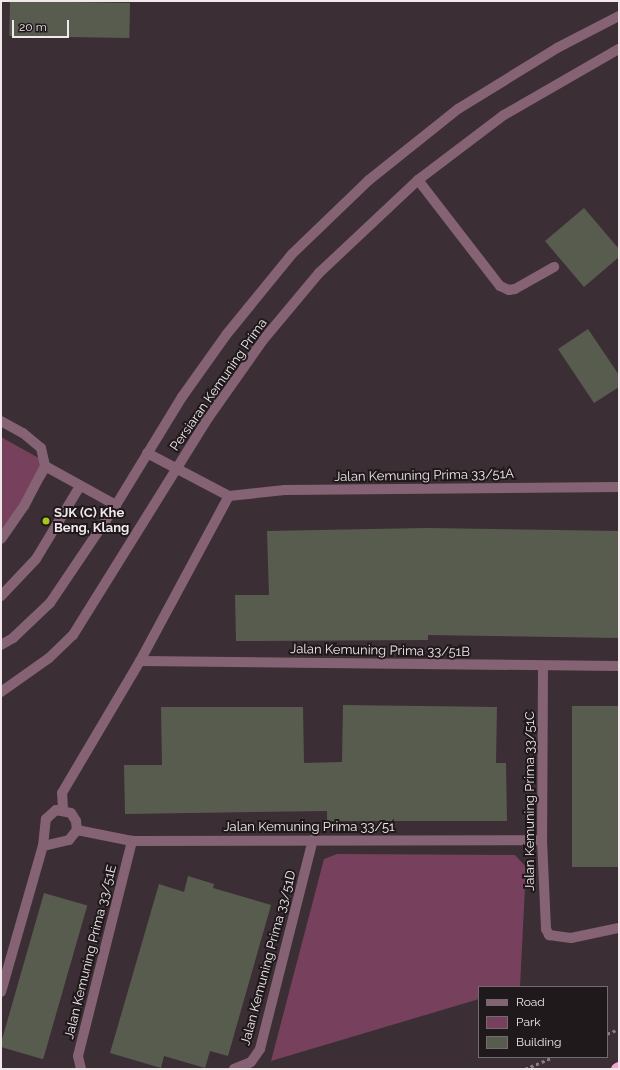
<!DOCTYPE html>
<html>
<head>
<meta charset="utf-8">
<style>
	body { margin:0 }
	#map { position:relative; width:620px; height:1070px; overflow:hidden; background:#3c2e35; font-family:Raleway,sans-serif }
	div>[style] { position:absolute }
	.green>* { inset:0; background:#77415d }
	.building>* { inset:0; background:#585c4f; transform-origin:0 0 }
	.path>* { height:2.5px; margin-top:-1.25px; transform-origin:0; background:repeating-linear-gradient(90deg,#887c82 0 3px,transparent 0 6px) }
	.minor>* { height:10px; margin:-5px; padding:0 5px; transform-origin:5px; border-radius:5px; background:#866374 }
	.highway>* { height:12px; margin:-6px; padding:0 6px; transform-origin:6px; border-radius:6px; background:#f8a3cd }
	.dots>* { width:11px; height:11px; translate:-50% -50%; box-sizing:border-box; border:2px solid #1f191b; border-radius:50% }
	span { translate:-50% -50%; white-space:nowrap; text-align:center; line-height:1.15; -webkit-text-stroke:4px #1f191b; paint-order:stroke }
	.street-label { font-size:13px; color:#f1e8ec }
	.poi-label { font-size:13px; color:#f1e8ec; font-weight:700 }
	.left { translate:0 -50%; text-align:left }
	.frame { position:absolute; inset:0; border:2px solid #f1e8ec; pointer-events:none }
	.legend { position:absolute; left:478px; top:986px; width:130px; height:72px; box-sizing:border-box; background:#1f191b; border:1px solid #736c6f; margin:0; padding:5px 7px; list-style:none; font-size:12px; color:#f1e8ec }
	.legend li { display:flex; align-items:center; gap:8px; height:20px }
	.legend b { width:20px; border:1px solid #736c6f }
	.scale { position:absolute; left:12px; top:20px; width:57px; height:18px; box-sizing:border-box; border:2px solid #f1e8ec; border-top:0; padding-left:5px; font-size:12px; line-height:14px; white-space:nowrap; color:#f1e8ec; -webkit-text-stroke:3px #1f191b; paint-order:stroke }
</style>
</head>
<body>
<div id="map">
	<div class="green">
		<i style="clip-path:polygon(1px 437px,53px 466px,1px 542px)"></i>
		<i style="clip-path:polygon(337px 854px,515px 855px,526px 867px,520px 987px,479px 987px,479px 999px,271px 1061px,324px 859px)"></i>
	</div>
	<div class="building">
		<i style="left:10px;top:1px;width:120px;height:35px;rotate:1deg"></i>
		<i style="clip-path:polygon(584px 208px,619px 249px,619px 257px,584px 287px,545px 241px)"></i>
		<i style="clip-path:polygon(588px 329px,619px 375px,619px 387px,594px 403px,558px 349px)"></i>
		<i style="clip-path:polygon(426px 528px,619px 531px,619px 638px,428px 635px,428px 640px,236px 641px,235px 595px,269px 595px,267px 531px)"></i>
		<i style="clip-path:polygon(343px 705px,497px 707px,496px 763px,506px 763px,507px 821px,327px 821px,327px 811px,125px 814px,124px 765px,162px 765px,161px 707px,303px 707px,304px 763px,342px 762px)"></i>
		<i style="left:572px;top:706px;width:47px;height:161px"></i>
		<i style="clip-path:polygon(188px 876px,214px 884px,213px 888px,271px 905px,228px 1056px,210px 1051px,205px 1068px,164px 1056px,161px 1068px,110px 1053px,159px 884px,184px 892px)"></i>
		<i style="left:44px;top:893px;width:45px;height:160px;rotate:16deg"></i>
	</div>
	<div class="path">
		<i style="left:607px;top:1034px;width:13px;rotate:-23deg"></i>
		<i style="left:525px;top:1069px;width:30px;rotate:-23deg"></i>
	</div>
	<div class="minor">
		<i style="left:418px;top:180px;width:134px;rotate:52.3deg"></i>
		<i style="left:500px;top:286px;width:10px;rotate:24deg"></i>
		<i style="left:509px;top:290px;width:6px;rotate:-9deg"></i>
		<i style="left:515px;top:289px;width:45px;rotate:-29.4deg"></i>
		<i style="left:1px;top:421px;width:25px;rotate:29deg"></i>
		<i style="left:23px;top:433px;width:23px;rotate:40deg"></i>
		<i style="left:41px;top:448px;width:18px;rotate:77deg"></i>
		<i style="left:45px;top:466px;width:45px;rotate:117.7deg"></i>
		<i style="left:24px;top:506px;width:40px;rotate:124.9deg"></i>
		<i style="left:147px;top:453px;width:93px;rotate:27.7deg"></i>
		<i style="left:45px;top:466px;width:81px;rotate:28.8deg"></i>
		<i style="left:229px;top:496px;width:56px;rotate:-6.1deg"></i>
		<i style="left:285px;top:490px;width:334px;rotate:-0.5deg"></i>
		<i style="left:1px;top:596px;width:51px;rotate:-46.6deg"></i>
		<i style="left:36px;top:559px;width:85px;rotate:-58.9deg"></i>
		<i style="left:1px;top:645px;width:14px;rotate:-30deg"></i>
		<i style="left:13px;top:638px;width:51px;rotate:-43.4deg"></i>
		<i style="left:50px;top:603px;width:118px;rotate:-56deg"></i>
		<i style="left:116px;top:505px;width:127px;rotate:-58.6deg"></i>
		<i style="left:182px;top:397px;width:76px;rotate:-54.6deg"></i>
		<i style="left:226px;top:335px;width:104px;rotate:-50.8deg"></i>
		<i style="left:292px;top:254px;width:107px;rotate:-43.9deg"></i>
		<i style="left:369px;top:180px;width:114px;rotate:-38.6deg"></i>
		<i style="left:458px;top:109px;width:116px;rotate:-31.6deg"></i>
		<i style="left:557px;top:48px;width:70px;rotate:-27.3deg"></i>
		<i style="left:140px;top:661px;width:479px;rotate:0.6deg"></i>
		<i style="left:543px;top:666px;width:174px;rotate:90.3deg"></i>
		<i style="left:542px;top:840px;width:89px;rotate:87.4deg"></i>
		<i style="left:546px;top:929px;width:7px;rotate:63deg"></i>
		<i style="left:549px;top:935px;width:22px;rotate:8deg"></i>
		<i style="left:571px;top:938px;width:49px;rotate:-11.8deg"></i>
		<i style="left:1px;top:692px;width:59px;rotate:-35.3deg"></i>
		<i style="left:49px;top:658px;width:33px;rotate:-44deg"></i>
		<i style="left:73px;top:635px;width:256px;rotate:-58.1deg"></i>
		<i style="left:208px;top:418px;width:95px;rotate:-54.8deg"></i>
		<i style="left:263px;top:340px;width:87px;rotate:-50.1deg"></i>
		<i style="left:319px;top:273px;width:136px;rotate:-43.2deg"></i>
		<i style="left:418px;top:180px;width:108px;rotate:-37.1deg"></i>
		<i style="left:504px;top:115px;width:133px;rotate:-29.9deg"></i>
		<i style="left:56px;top:810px;width:15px;rotate:11deg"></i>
		<i style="left:71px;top:813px;width:9px;rotate:58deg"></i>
		<i style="left:76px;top:821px;width:9px;rotate:84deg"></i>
		<i style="left:77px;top:830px;width:13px;rotate:129deg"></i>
		<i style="left:69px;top:840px;width:27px;rotate:167deg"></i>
		<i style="left:43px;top:846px;width:27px;rotate:-84deg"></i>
		<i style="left:46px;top:819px;width:13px;rotate:-42deg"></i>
		<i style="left:63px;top:810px;width:17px;rotate:-93deg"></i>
		<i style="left:62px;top:793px;width:153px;rotate:-59.4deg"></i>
		<i style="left:140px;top:661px;width:187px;rotate:-61.7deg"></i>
		<i style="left:77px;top:830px;width:56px;rotate:11.3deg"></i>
		<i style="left:132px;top:841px;width:410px;rotate:-0.1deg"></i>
		<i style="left:1px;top:992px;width:152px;rotate:-74deg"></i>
		<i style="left:81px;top:1069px;width:13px;rotate:-103deg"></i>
		<i style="left:78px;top:1056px;width:222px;rotate:-75.9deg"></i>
		<i style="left:234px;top:1069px;width:18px;rotate:-22deg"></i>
		<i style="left:251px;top:1062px;width:16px;rotate:-55deg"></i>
		<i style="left:260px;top:1049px;width:216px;rotate:-75.8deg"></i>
	</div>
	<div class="highway">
		<i style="left:617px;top:1069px;width:2px;rotate:-27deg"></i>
	</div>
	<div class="dots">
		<i style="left:46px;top:521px;background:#a8c71c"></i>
	</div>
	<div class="street-label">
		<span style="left:219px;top:385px;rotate:-55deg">Persiaran Kemuning Prima</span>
		<span style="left:424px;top:476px;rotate:-1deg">Jalan Kemuning Prima 33/51A</span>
		<span style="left:380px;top:651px;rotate:1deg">Jalan Kemuning Prima 33/51B</span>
		<span style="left:530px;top:801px;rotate:-90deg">Jalan Kemuning Prima 33/51C</span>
		<span style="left:309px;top:827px">Jalan Kemuning Prima 33/51</span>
		<span style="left:91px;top:952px;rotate:-76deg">Jalan Kemuning Prima 33/51E</span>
		<span style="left:269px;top:958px;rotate:-75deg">Jalan Kemuning Prima 33/51D</span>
	</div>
	<div class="poi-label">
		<span class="left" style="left:54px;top:521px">SJK (C) Khe<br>Beng, Klang</span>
	</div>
	<div class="frame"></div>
	<ul class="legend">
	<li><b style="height:5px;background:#866374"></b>Road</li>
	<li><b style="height:11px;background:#77415d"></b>Park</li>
	<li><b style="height:11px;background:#585c4f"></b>Building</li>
	</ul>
	<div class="scale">20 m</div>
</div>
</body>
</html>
